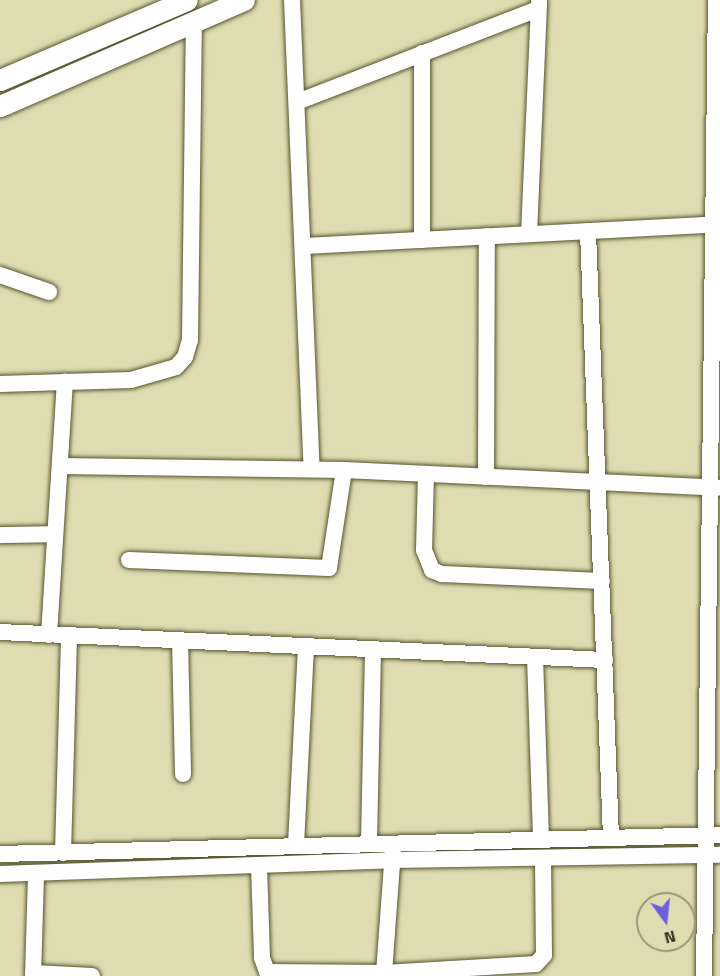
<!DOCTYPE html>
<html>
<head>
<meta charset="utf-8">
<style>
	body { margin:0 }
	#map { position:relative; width:720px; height:976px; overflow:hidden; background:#e0dcb2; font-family:"Titillium Web",sans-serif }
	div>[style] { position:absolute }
	.roads { filter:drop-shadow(0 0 2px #57542e) drop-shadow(0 0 2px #57542e) }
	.minor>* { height:16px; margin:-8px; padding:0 8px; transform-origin:8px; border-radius:8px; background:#fff }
	.major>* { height:21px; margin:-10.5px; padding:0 10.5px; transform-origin:10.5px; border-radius:10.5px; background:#fff }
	span { translate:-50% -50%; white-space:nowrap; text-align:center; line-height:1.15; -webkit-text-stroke:6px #e0dcb2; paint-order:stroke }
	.north { position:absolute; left:636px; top:892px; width:60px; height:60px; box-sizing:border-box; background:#e0dcb2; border:2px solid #9a9778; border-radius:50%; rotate:165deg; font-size:16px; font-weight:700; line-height:24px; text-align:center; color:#323020 }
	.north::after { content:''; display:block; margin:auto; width:21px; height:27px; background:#6d61db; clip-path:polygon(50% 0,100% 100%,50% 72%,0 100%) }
</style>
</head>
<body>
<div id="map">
	<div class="roads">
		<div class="minor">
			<i style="left:292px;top:0;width:469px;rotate:87.6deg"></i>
			<i style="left:422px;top:53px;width:187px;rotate:90deg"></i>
			<i style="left:297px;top:102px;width:258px;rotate:-21.1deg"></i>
			<i style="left:588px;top:231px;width:606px;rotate:87.83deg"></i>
			<i style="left:529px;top:234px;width:233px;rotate:-87.5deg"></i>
			<i style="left:303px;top:246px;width:418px;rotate:-3deg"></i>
			<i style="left:0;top:275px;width:52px;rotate:19.1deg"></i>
			<i style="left:0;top:384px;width:131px;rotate:-1.7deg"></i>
			<i style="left:131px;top:380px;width:47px;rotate:-16.1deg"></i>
			<i style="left:176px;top:367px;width:13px;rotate:-48deg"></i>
			<i style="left:185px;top:357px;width:18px;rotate:-74deg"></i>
			<i style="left:190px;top:340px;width:320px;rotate:-89.3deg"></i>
			<i style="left:60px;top:466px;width:284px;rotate:0.8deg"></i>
			<i style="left:344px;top:470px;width:375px;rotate:2.7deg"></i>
			<i style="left:426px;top:474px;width:76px;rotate:91.5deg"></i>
			<i style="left:424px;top:550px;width:22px;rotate:68deg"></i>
			<i style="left:432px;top:570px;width:11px;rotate:22deg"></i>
			<i style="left:442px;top:574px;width:160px;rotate:2.5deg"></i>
			<i style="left:486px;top:477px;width:241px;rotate:-89.8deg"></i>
			<i style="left:0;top:535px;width:55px;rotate:-1deg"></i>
			<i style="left:129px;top:560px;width:200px;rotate:2.3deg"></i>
			<i style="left:329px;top:568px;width:99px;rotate:-81.3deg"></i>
			<i style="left:0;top:632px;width:606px;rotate:2.65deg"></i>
			<i style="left:49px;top:635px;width:254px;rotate:-86.4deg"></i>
			<i style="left:180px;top:640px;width:134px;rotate:88.7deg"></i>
			<i style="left:535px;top:657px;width:182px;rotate:88.1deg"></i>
			<i style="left:369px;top:842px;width:193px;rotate:-88.8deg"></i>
			<i style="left:296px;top:844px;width:198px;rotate:-87.1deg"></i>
			<i style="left:63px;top:853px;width:218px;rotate:-88.4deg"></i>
			<i style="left:0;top:854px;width:720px;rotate:-1.51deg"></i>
			<i style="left:259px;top:866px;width:92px;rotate:88.1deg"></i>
			<i style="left:262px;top:958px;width:15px;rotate:70deg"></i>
			<i style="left:267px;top:972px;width:117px;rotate:0.5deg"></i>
			<i style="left:384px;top:973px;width:152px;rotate:-3.4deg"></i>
			<i style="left:536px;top:964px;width:12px;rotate:-48deg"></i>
			<i style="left:544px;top:955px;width:97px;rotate:-90.6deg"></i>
			<i style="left:0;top:874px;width:392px;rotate:-2deg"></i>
			<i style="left:392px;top:860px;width:328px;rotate:-0.9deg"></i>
			<i style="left:33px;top:973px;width:59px;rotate:2.9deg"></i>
			<i style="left:384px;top:973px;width:122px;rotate:-85.8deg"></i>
			<i style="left:33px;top:976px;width:103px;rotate:-88.3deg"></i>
			<i style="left:704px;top:976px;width:976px;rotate:-89.3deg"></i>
		</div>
		<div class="major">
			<i style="left:0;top:80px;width:203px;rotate:-23.2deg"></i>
			<i style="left:0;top:106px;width:266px;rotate:-23.5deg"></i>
		</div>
	</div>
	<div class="north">N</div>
</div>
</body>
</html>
